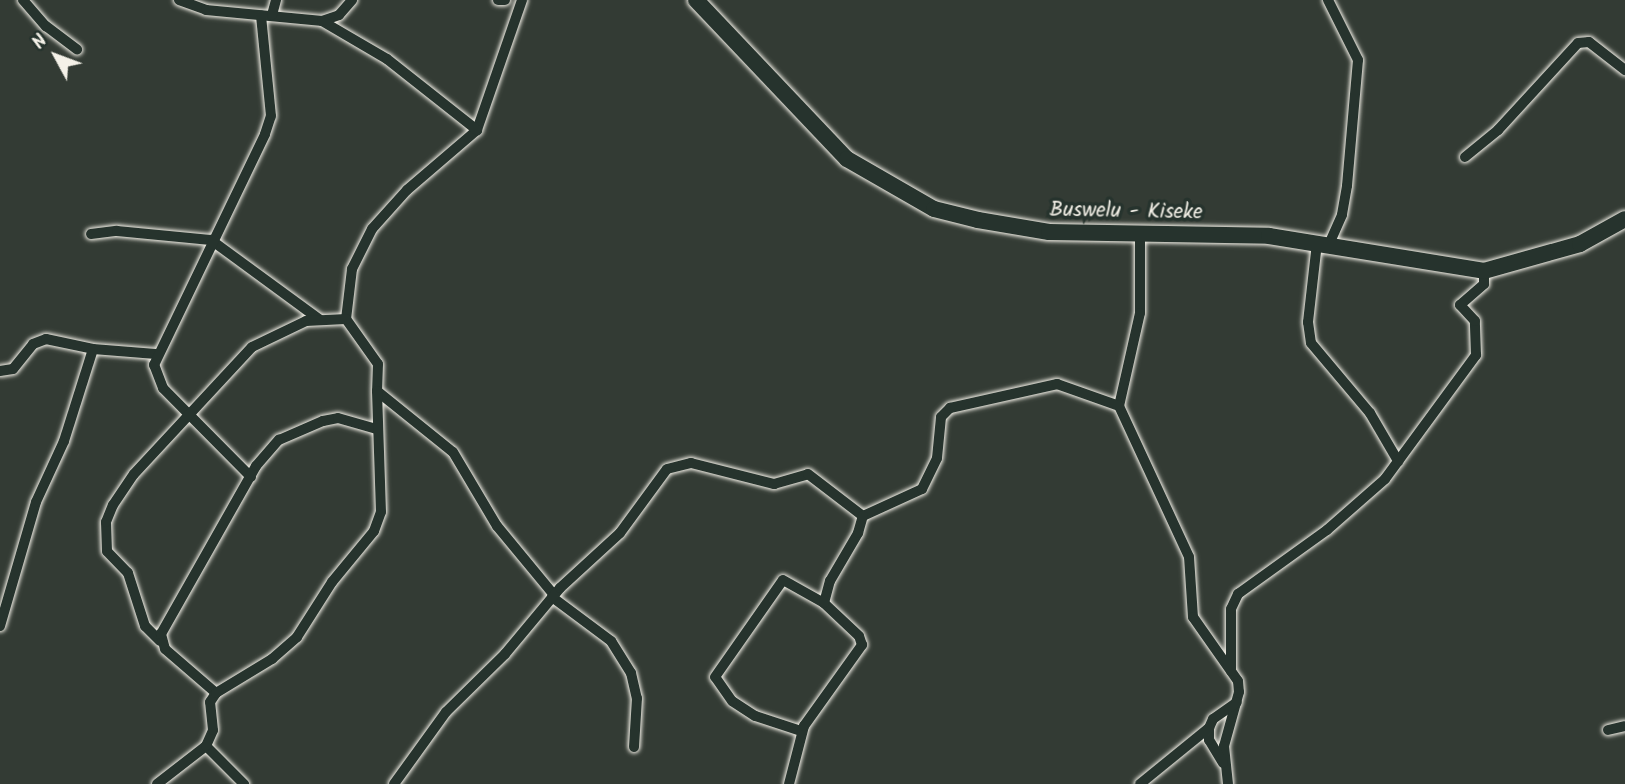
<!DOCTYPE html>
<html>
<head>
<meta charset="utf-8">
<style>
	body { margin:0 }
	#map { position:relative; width:1625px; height:784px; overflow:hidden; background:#333b34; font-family:Kalam,sans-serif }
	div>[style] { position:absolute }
	.roads { filter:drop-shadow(0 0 2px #f4f1e8) drop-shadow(0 0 2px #f4f1e8) }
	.minor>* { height:10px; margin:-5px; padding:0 5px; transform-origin:5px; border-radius:5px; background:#26332d }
	.secondary>* { height:16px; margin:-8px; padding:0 8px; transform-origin:8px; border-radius:8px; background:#26332d }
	span { translate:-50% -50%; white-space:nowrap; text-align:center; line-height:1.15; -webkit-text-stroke:7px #26332d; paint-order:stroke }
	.street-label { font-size:21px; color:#f4f1e8 }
	.north { position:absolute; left:21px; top:21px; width:70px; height:70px; -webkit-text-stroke:5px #26332d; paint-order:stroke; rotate:311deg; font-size:19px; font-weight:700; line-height:28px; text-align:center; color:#f4f1e8 }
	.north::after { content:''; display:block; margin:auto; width:24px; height:32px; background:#f4f1e8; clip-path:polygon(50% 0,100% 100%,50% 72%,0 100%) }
</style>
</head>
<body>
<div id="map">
	<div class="roads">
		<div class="minor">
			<i style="left:23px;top:0;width:35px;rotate:49deg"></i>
			<i style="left:46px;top:26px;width:39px;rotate:37deg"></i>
			<i style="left:179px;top:0;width:29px;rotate:20deg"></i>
			<i style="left:206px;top:10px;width:117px;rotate:5.4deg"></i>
			<i style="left:322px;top:21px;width:18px;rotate:-19deg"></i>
			<i style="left:339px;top:15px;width:20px;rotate:-49deg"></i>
			<i style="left:498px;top:0;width:7px"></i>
			<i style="left:522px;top:0;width:138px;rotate:109.1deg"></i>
			<i style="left:477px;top:130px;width:92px;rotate:139.4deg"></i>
			<i style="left:407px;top:190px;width:52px;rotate:131.9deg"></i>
			<i style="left:372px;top:229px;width:45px;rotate:116.6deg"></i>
			<i style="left:352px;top:269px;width:50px;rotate:96.8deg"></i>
			<i style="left:346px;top:319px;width:55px;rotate:54.6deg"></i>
			<i style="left:378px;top:364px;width:27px;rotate:92deg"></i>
			<i style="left:377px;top:391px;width:97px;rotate:38.8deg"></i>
			<i style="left:453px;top:452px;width:86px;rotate:59.3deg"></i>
			<i style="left:497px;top:526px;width:89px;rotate:50.4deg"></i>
			<i style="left:1328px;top:0;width:67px;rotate:63.4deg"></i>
			<i style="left:1358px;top:60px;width:126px;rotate:95deg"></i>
			<i style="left:1347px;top:186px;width:29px;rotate:100deg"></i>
			<i style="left:1342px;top:215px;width:32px;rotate:114deg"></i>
			<i style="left:272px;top:15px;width:16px;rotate:-75deg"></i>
			<i style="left:322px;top:21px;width:75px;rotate:30.3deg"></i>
			<i style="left:387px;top:59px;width:115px;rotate:38.3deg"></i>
			<i style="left:1465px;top:157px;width:43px;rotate:-39.3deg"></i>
			<i style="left:1498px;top:130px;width:118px;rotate:-47.4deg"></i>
			<i style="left:1578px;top:43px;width:11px;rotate:-5deg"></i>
			<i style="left:1589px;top:42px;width:46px;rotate:37.9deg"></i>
			<i style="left:91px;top:234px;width:26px;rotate:-7deg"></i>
			<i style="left:117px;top:231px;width:94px;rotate:5.5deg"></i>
			<i style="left:211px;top:240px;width:134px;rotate:36.2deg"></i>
			<i style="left:1140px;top:234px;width:79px;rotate:90deg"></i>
			<i style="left:1140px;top:313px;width:95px;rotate:102.7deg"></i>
			<i style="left:1119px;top:406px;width:166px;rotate:65.1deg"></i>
			<i style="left:1189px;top:557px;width:60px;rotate:86.2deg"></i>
			<i style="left:1193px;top:617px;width:78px;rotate:54.9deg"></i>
			<i style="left:1238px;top:681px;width:11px;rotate:85deg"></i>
			<i style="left:1239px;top:692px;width:56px;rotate:105.5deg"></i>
			<i style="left:1224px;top:746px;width:38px;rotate:84deg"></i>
			<i style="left:1317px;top:243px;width:80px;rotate:96.5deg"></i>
			<i style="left:1308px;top:322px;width:21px;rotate:82deg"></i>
			<i style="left:1311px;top:343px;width:92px;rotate:49.9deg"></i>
			<i style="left:1370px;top:413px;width:56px;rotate:59.7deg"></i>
			<i style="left:0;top:371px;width:13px;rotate:-9deg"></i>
			<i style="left:13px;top:369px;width:32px;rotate:-51deg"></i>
			<i style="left:33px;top:344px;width:14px;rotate:-21deg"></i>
			<i style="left:46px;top:339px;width:48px;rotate:12deg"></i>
			<i style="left:93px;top:349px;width:63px;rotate:4.5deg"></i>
			<i style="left:251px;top:477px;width:125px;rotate:-134.7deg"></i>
			<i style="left:163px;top:388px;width:25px;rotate:-111deg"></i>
			<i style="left:154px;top:365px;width:256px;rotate:-64.3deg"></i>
			<i style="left:265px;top:134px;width:19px;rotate:-72deg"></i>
			<i style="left:271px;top:116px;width:101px;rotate:-95.7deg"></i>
			<i style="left:552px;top:597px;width:74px;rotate:36.7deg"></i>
			<i style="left:611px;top:641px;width:38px;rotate:58deg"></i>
			<i style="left:631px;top:673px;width:26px;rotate:77deg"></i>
			<i style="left:637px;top:698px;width:49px;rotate:93.5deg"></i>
			<i style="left:0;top:626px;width:129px;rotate:-73.8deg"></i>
			<i style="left:36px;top:502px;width:67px;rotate:-65.3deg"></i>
			<i style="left:64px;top:441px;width:96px;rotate:-72.5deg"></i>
			<i style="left:160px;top:641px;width:21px;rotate:-135deg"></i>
			<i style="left:145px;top:626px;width:56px;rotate:-107.8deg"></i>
			<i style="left:128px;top:573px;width:30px;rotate:-134deg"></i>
			<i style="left:107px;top:551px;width:29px;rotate:-92deg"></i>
			<i style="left:106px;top:522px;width:18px;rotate:-68deg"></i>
			<i style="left:113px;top:505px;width:37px;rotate:-56deg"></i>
			<i style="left:134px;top:474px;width:173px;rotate:-47.1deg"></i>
			<i style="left:252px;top:347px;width:60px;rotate:-25.7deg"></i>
			<i style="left:306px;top:321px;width:40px;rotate:-2.9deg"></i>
			<i style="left:1231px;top:671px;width:62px;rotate:-90deg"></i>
			<i style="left:1231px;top:609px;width:17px;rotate:-65deg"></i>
			<i style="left:1238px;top:594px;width:110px;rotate:-35.7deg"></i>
			<i style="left:1327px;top:530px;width:77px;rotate:-41.3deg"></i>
			<i style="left:1385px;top:479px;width:154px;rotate:-53.7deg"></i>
			<i style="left:1476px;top:355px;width:34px;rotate:-92deg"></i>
			<i style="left:1475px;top:321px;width:22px;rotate:-133deg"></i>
			<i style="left:1460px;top:305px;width:32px;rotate:-41deg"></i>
			<i style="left:1484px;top:284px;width:13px;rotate:-90deg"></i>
			<i style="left:216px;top:693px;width:67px;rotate:-139.2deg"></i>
			<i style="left:165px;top:649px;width:16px;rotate:-105deg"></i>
			<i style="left:161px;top:634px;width:193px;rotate:-60.5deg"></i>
			<i style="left:256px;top:466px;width:35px;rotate:-49deg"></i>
			<i style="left:279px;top:440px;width:48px;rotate:-23.4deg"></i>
			<i style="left:323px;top:421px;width:15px;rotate:-11deg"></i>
			<i style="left:338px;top:418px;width:40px;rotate:16deg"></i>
			<i style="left:1608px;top:730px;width:17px;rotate:-13deg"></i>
			<i style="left:801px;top:731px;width:48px;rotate:-161.9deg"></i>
			<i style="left:755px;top:716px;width:27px;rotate:-147deg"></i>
			<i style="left:732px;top:701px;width:29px;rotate:-125deg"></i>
			<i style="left:715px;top:677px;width:118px;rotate:-55deg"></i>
			<i style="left:783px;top:580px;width:47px;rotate:29.3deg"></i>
			<i style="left:206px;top:746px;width:54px;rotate:45deg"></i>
			<i style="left:1223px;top:763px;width:27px;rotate:-121deg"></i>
			<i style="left:1209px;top:740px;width:12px;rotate:-90deg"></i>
			<i style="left:1209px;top:728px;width:10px;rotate:-66deg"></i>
			<i style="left:1213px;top:719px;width:29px;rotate:-35deg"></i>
			<i style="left:157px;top:784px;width:62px;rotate:-37.8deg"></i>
			<i style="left:206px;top:746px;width:17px;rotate:-66deg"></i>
			<i style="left:213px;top:730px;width:28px;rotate:-96deg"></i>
			<i style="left:210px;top:702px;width:11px;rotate:-56deg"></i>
			<i style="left:216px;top:693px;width:66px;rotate:-31.3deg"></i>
			<i style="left:272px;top:659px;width:33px;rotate:-41deg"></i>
			<i style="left:297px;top:637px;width:65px;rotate:-57.5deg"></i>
			<i style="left:332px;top:582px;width:66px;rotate:-50.5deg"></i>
			<i style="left:374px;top:531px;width:20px;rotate:-70deg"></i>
			<i style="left:381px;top:512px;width:121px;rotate:-91.9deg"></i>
			<i style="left:394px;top:784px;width:89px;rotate:-54.2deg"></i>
			<i style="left:446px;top:712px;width:83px;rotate:-44.5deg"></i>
			<i style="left:505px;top:654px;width:86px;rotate:-50.2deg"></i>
			<i style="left:560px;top:588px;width:81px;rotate:-42.5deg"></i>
			<i style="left:620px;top:533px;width:79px;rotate:-53.7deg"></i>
			<i style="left:667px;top:469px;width:25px;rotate:-14deg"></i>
			<i style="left:691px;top:463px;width:86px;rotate:14.2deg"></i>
			<i style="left:774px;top:484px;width:35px;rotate:-16deg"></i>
			<i style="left:808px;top:474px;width:69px;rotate:37.4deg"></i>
			<i style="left:863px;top:516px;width:65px;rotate:-24.6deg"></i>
			<i style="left:922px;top:489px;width:34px;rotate:-64deg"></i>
			<i style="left:937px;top:458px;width:41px;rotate:-84.4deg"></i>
			<i style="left:941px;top:417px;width:13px;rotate:-45deg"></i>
			<i style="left:950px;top:408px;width:110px;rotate:-12.6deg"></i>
			<i style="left:1057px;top:384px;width:66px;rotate:19.5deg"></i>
			<i style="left:789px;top:784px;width:60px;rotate:-75.5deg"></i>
			<i style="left:804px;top:726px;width:100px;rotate:-54.4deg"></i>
			<i style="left:862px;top:645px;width:9px;rotate:-108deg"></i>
			<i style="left:859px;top:636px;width:48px;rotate:-136.7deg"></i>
			<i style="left:824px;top:603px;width:23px;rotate:-75deg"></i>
			<i style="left:830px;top:581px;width:56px;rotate:-59.7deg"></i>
			<i style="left:858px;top:533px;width:18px;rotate:-74deg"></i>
			<i style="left:1140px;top:784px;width:89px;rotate:-39.1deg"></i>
		</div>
		<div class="secondary">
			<i style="left:696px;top:0;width:219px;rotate:46.5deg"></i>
			<i style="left:847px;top:159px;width:100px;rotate:29.9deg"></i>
			<i style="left:934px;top:209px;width:45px;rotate:14deg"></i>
			<i style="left:978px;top:220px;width:72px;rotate:9.6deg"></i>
			<i style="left:1049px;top:232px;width:220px;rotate:1deg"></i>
			<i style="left:1269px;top:236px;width:218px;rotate:9.2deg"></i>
			<i style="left:1484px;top:271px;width:100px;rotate:-15.7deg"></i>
			<i style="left:1580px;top:244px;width:51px;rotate:-29.1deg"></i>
		</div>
	</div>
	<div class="street-label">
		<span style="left:1126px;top:212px;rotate:1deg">Buswelu - Kiseke</span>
	</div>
	<div class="north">N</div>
</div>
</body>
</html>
